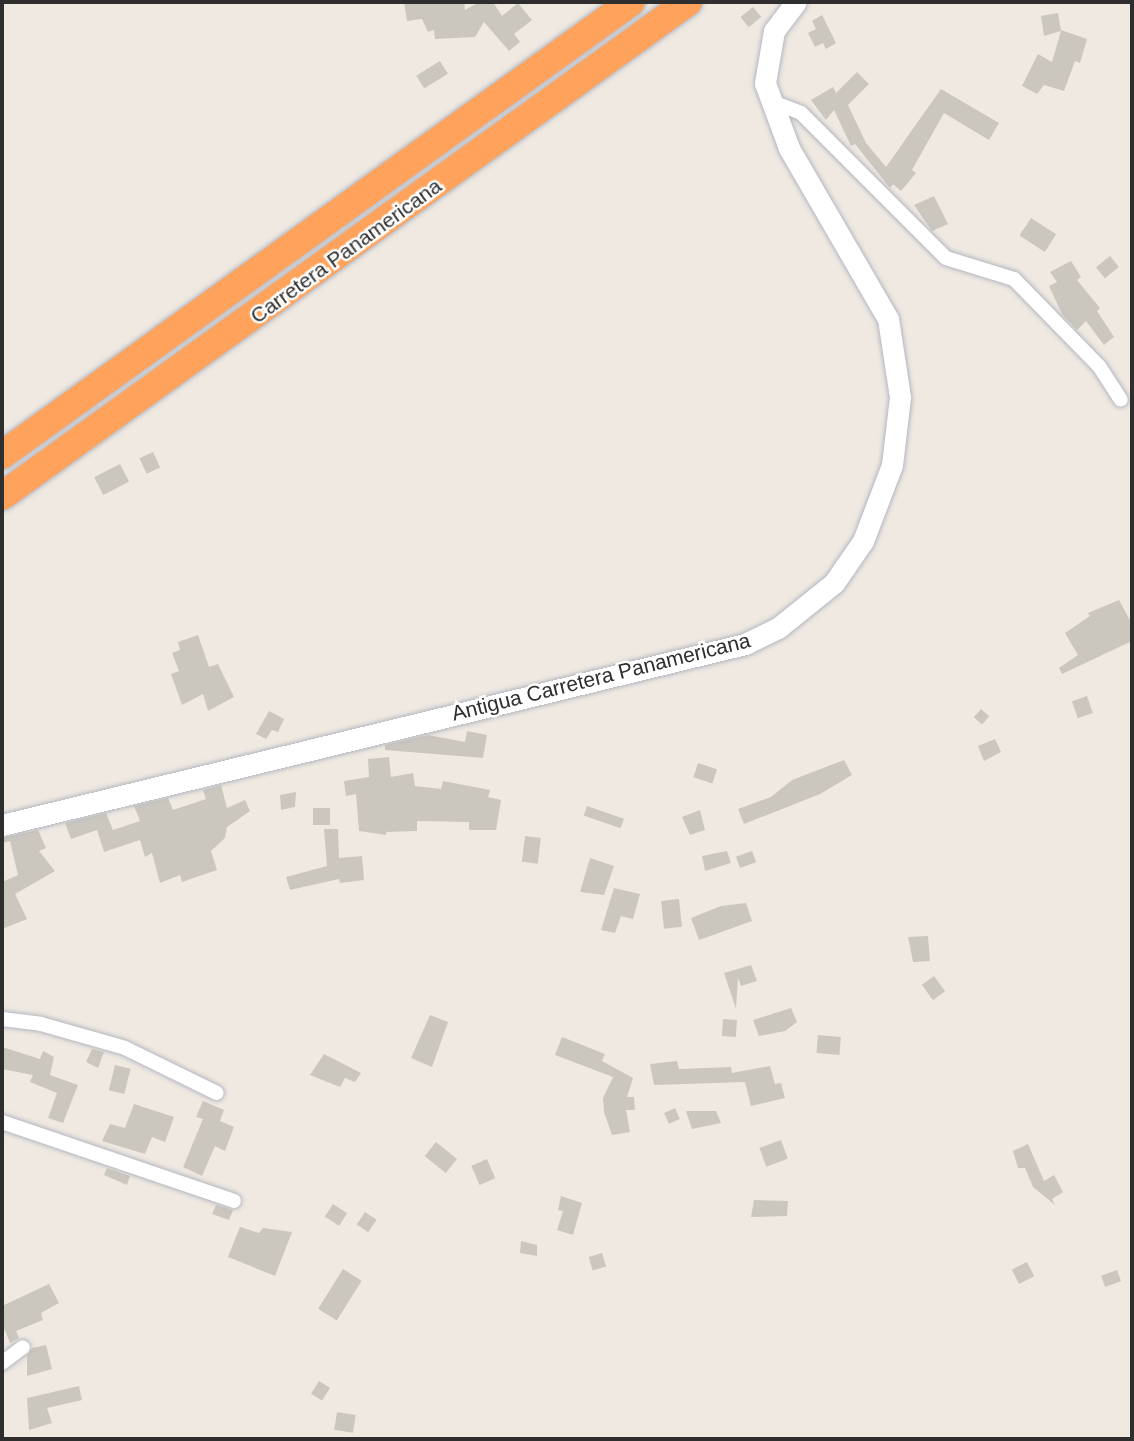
<!DOCTYPE html>
<html>
<head>
<meta charset="utf-8">
<style>
	body { margin:0 }
	#map { position:relative; width:1134px; height:1441px; overflow:hidden; background:#efe9e1; font-family:Helvetica,sans-serif }
	div>[style] { position:absolute }
	.building>* { inset:0; background:#cbc7bf; transform-origin:0 0 }
	.roads { filter:drop-shadow(0 0 2px #b4b7c1) drop-shadow(0 0 2px #b4b7c1) }
	.street>* { height:14px; margin:-7px; padding:0 7px; transform-origin:7px; border-radius:7px; background:#fff }
	.secondary>* { height:21px; margin:-10.5px; padding:0 10.5px; transform-origin:10.5px; border-radius:10.5px; background:#fff }
	.highway>* { height:28px; margin:-14px; padding:0 14px; transform-origin:14px; border-radius:14px; background:#ffa35c }
	span { translate:-50% -50%; white-space:nowrap; text-align:center; line-height:1.15; -webkit-text-stroke:5px #fff; paint-order:stroke }
	.street-label { font-size:21px; color:#2e2e2e }
	.frame { position:absolute; inset:0; border:4px solid #2e2e2e; pointer-events:none }
</style>
</head>
<body>
<div id="map">
	<div class="building">
		<i style="clip-path:polygon(404px 2px,464px 2px,465px 10px,479px 2px,493px 2px,502px 16px,518px 3px,532px 20px,514px 34px,520px 42px,509px 51px,484px 22px,475px 37px,435px 39px,434px 30px,428px 32px,422px 19px,407px 21px)"></i>
		<i style="left:753px;top:7px;width:13px;height:16px;rotate:51deg"></i>
		<i style="clip-path:polygon(1058px 13px,1061px 30px,1087px 39px,1080px 63px,1075px 61px,1064px 91px,1044px 85px,1037px 94px,1022px 86px,1038px 54px,1052px 62px,1061px 31px,1044px 36px,1041px 16px)"></i>
		<i style="clip-path:polygon(822px 15px,836px 43px,826px 49px,823px 43px,815px 47px,808px 33px,816px 29px,812px 21px)"></i>
		<i style="left:440px;top:61px;width:15px;height:28px;rotate:58deg"></i>
		<i style="clip-path:polygon(857px 72px,869px 84px,848px 105px,866px 143px,886px 167px,941px 89px,999px 123px,989px 140px,944px 113px,912px 170px,916px 173px,901px 191px,893px 184px,890px 188px,855px 144px,851px 146px,834px 110px,826px 120px,811px 100px,833px 87px,836px 93px)"></i>
		<i style="clip-path:polygon(934px 196px,948px 224px,932px 231px,914px 205px)"></i>
		<i style="left:1031px;top:218px;width:30px;height:21px;rotate:33deg"></i>
		<i style="left:1110px;top:256px;width:14px;height:18px;rotate:51deg"></i>
		<i style="clip-path:polygon(1071px 261px,1081px 277px,1077px 280px,1100px 308px,1097px 311px,1114px 337px,1104px 345px,1086px 321px,1077px 330px,1062px 314px,1049px 286px,1057px 282px,1050px 272px)"></i>
		<i style="left:153px;top:452px;width:17px;height:15px;rotate:65deg"></i>
		<i style="left:120px;top:464px;width:20px;height:29px;rotate:63deg"></i>
		<i style="clip-path:polygon(1119px 600px,1132px 624px,1132px 641px,1062px 674px,1059px 668px,1078px 655px,1065px 633px,1090px 616px,1088px 613px)"></i>
		<i style="clip-path:polygon(198px 635px,209px 667px,218px 664px,234px 697px,208px 711px,203px 694px,182px 705px,171px 674px,179px 671px,172px 653px,180px 650px,178px 642px)"></i>
		<i style="left:1087px;top:696px;width:18px;height:16px;rotate:71deg"></i>
		<i style="left:981px;top:709px;width:11px;height:11px;rotate:41deg"></i>
		<i style="clip-path:polygon(269px 711px,284px 719px,278px 732px,272px 730px,266px 739px,256px 734px)"></i>
		<i style="clip-path:polygon(467px 731px,487px 735px,483px 758px,385px 750px,385px 745px,428px 735px,465px 742px)"></i>
		<i style="clip-path:polygon(995px 739px,1001px 752px,984px 761px,978px 746px)"></i>
		<i style="clip-path:polygon(389px 757px,391px 777px,413px 773px,415px 786px,441px 789px,443px 781px,490px 790px,488px 797px,501px 800px,496px 830px,469px 830px,469px 822px,417px 821px,417px 831px,386px 832px,386px 835px,359px 831px,356px 794px,346px 796px,344px 781px,369px 777px,368px 759px)"></i>
		<i style="clip-path:polygon(844px 760px,852px 775px,820px 794px,744px 824px,738px 809px,771px 797px,792px 780px)"></i>
		<i style="left:698px;top:763px;width:20px;height:15px;rotate:18deg"></i>
		<i style="clip-path:polygon(221px 785px,227px 808px,245px 800px,250px 811px,227px 827px,225px 838px,211px 851px,217px 870px,182px 882px,180px 875px,160px 883px,152px 853px,145px 857px,140px 840px,104px 852px,97px 830px,71px 839px,65px 823px,106px 813px,113px 830px,140px 821px,134px 806px,168px 798px,173px 810px,206px 799px,203px 790px)"></i>
		<i style="clip-path:polygon(296px 792px,295px 807px,281px 810px,280px 795px)"></i>
		<i style="left:587px;top:806px;width:39px;height:10px;rotate:19deg"></i>
		<i style="left:313px;top:808px;width:17px;height:17px"></i>
		<i style="clip-path:polygon(700px 810px,705px 830px,690px 835px,682px 817px)"></i>
		<i style="clip-path:polygon(324px 829px,338px 829px,339px 858px,362px 856px,364px 880px,340px 883px,339px 879px,290px 890px,286px 877px,327px 866px)"></i>
		<i style="clip-path:polygon(38px 830px,46px 848px,39px 851px,55px 871px,15px 894px,27px 919px,2px 929px,2px 882px,18px 875px,10px 841px,2px 843px,2px 838px)"></i>
		<i style="left:525px;top:836px;width:16px;height:26px;rotate:7deg"></i>
		<i style="clip-path:polygon(727px 851px,731px 863px,705px 871px,702px 856px)"></i>
		<i style="left:752px;top:851px;width:12px;height:17px;rotate:70deg"></i>
		<i style="clip-path:polygon(590px 858px,614px 866px,604px 895px,580px 892px)"></i>
		<i style="clip-path:polygon(614px 888px,640px 894px,633px 919px,621px 916px,615px 933px,601px 930px)"></i>
		<i style="left:679px;top:899px;width:28px;height:18px;rotate:84deg"></i>
		<i style="clip-path:polygon(746px 903px,752px 921px,699px 940px,691px 918px,721px 906px)"></i>
		<i style="clip-path:polygon(928px 936px,930px 961px,913px 962px,908px 937px)"></i>
		<i style="clip-path:polygon(751px 965px,757px 981px,741px 986px,738px 978px,736px 1009px,724px 973px)"></i>
		<i style="left:934px;top:976px;width:19px;height:15px;rotate:54deg"></i>
		<i style="clip-path:polygon(791px 1008px,797px 1022px,785px 1031px,759px 1036px,753px 1020px)"></i>
		<i style="clip-path:polygon(430px 1015px,448px 1022px,432px 1067px,411px 1058px)"></i>
		<i style="left:723px;top:1019px;width:14px;height:17px;rotate:4deg"></i>
		<i style="left:818px;top:1035px;width:23px;height:18px;rotate:5deg"></i>
		<i style="clip-path:polygon(562px 1037px,605px 1054px,602px 1061px,633px 1078px,627px 1097px,634px 1097px,635px 1110px,626px 1110px,630px 1132px,612px 1135px,604px 1112px,603px 1098px,613px 1077px,555px 1055px)"></i>
		<i style="clip-path:polygon(2px 1047px,40px 1059px,43px 1051px,54px 1057px,50px 1075px,78px 1085px,63px 1123px,48px 1118px,57px 1093px,30px 1082px,33px 1075px,2px 1069px)"></i>
		<i style="clip-path:polygon(92px 1049px,104px 1052px,98px 1068px,86px 1062px)"></i>
		<i style="clip-path:polygon(324px 1054px,361px 1073px,355px 1082px,345px 1078px,340px 1087px,310px 1075px)"></i>
		<i style="clip-path:polygon(677px 1061px,679px 1069px,731px 1067px,732px 1073px,770px 1066px,775px 1084px,781px 1083px,785px 1098px,751px 1106px,745px 1082px,654px 1085px,650px 1064px)"></i>
		<i style="left:115px;top:1065px;width:16px;height:26px;rotate:14deg"></i>
		<i style="clip-path:polygon(203px 1101px,224px 1110px,220px 1121px,234px 1127px,225px 1151px,215px 1146px,202px 1176px,183px 1167px,203px 1119px,196px 1117px)"></i>
		<i style="clip-path:polygon(134px 1104px,174px 1117px,165px 1142px,152px 1137px,145px 1154px,102px 1141px,110px 1124px,125px 1128px)"></i>
		<i style="left:675px;top:1108px;width:12px;height:12px;rotate:66deg"></i>
		<i style="clip-path:polygon(686px 1111px,716px 1111px,721px 1123px,692px 1129px)"></i>
		<i style="left:781px;top:1140px;width:20px;height:23px;rotate:70deg"></i>
		<i style="left:436px;top:1142px;width:27px;height:18px;rotate:39deg"></i>
		<i style="clip-path:polygon(1028px 1144px,1044px 1181px,1054px 1175px,1063px 1192px,1052px 1199px,1055px 1205px,1033px 1187px,1025px 1168px,1018px 1168px,1013px 1151px)"></i>
		<i style="left:487px;top:1159px;width:21px;height:17px;rotate:67deg"></i>
		<i style="clip-path:polygon(107px 1168px,130px 1176px,127px 1185px,104px 1175px)"></i>
		<i style="clip-path:polygon(561px 1196px,582px 1203px,573px 1235px,557px 1230px,563px 1211px,558px 1210px)"></i>
		<i style="clip-path:polygon(754px 1200px,788px 1201px,787px 1216px,751px 1217px)"></i>
		<i style="left:333px;top:1204px;width:17px;height:15px;rotate:33deg"></i>
		<i style="clip-path:polygon(216px 1205px,233px 1210px,229px 1220px,212px 1214px)"></i>
		<i style="left:365px;top:1212px;width:14px;height:15px;rotate:34deg"></i>
		<i style="clip-path:polygon(240px 1227px,259px 1233px,263px 1228px,292px 1232px,275px 1276px,228px 1257px)"></i>
		<i style="clip-path:polygon(521px 1241px,537px 1245px,537px 1256px,520px 1253px)"></i>
		<i style="left:602px;top:1253px;width:14px;height:14px;rotate:73deg"></i>
		<i style="left:1027px;top:1262px;width:16px;height:17px;rotate:63deg"></i>
		<i style="left:343px;top:1269px;width:22px;height:47px;rotate:32deg"></i>
		<i style="left:1117px;top:1270px;width:12px;height:17px;rotate:70deg"></i>
		<i style="clip-path:polygon(49px 1284px,59px 1303px,41px 1313px,43px 1320px,16px 1331px,19px 1338px,10px 1343px,2px 1323px,2px 1306px)"></i>
		<i style="clip-path:polygon(46px 1345px,52px 1369px,27px 1376px,27px 1356px,32px 1348px)"></i>
		<i style="left:319px;top:1381px;width:13px;height:15px;rotate:32deg"></i>
		<i style="clip-path:polygon(79px 1386px,82px 1400px,47px 1408px,52px 1423px,29px 1430px,27px 1398px)"></i>
		<i style="left:337px;top:1412px;width:19px;height:18px;rotate:9deg"></i>
	</div>
	<div class="roads">
		<div class="street">
			<i style="left:770px;top:101px;width:33px;rotate:21deg"></i>
			<i style="left:801px;top:113px;width:205px;rotate:45deg"></i>
			<i style="left:946px;top:258px;width:71px;rotate:17.2deg"></i>
			<i style="left:1014px;top:279px;width:122px;rotate:45.7deg"></i>
			<i style="left:1099px;top:366px;width:40px;rotate:57.1deg"></i>
			<i style="left:2px;top:1019px;width:39px;rotate:7deg"></i>
			<i style="left:41px;top:1024px;width:87px;rotate:15.9deg"></i>
			<i style="left:125px;top:1048px;width:102px;rotate:26.1deg"></i>
			<i style="left:2px;top:1122px;width:245px;rotate:18.8deg"></i>
			<i style="left:2px;top:1363px;width:26px;rotate:-37deg"></i>
		</div>
		<div class="secondary">
			<i style="left:2px;top:825px;width:765px;rotate:-13.69deg"></i>
			<i style="left:745px;top:644px;width:37px;rotate:-26deg"></i>
			<i style="left:778px;top:628px;width:72px;rotate:-38.8deg"></i>
			<i style="left:834px;top:583px;width:51px;rotate:-55.4deg"></i>
			<i style="left:863px;top:541px;width:81px;rotate:-69.1deg"></i>
			<i style="left:892px;top:465px;width:68px;rotate:-83.3deg"></i>
			<i style="left:900px;top:397px;width:79px;rotate:-98.7deg"></i>
			<i style="left:888px;top:319px;width:198px;rotate:-120.1deg"></i>
			<i style="left:789px;top:148px;width:69px;rotate:-110.3deg"></i>
			<i style="left:765px;top:83px;width:53px;rotate:-80.2deg"></i>
			<i style="left:774px;top:31px;width:36px;rotate:-53deg"></i>
		</div>
		<div class="highway">
			<i style="left:2px;top:455px;width:775px;rotate:-35.76deg"></i>
			<i style="left:2px;top:496px;width:845px;rotate:-35.76deg"></i>
		</div>
	</div>
	<div class="street-label">
		<span style="left:346px;top:251px;rotate:-36deg">Carretera Panamericana</span>
		<span style="left:601px;top:677px;rotate:-14deg">Antigua Carretera Panamericana</span>
	</div>
	<div class="frame"></div>
</div>
</body>
</html>
